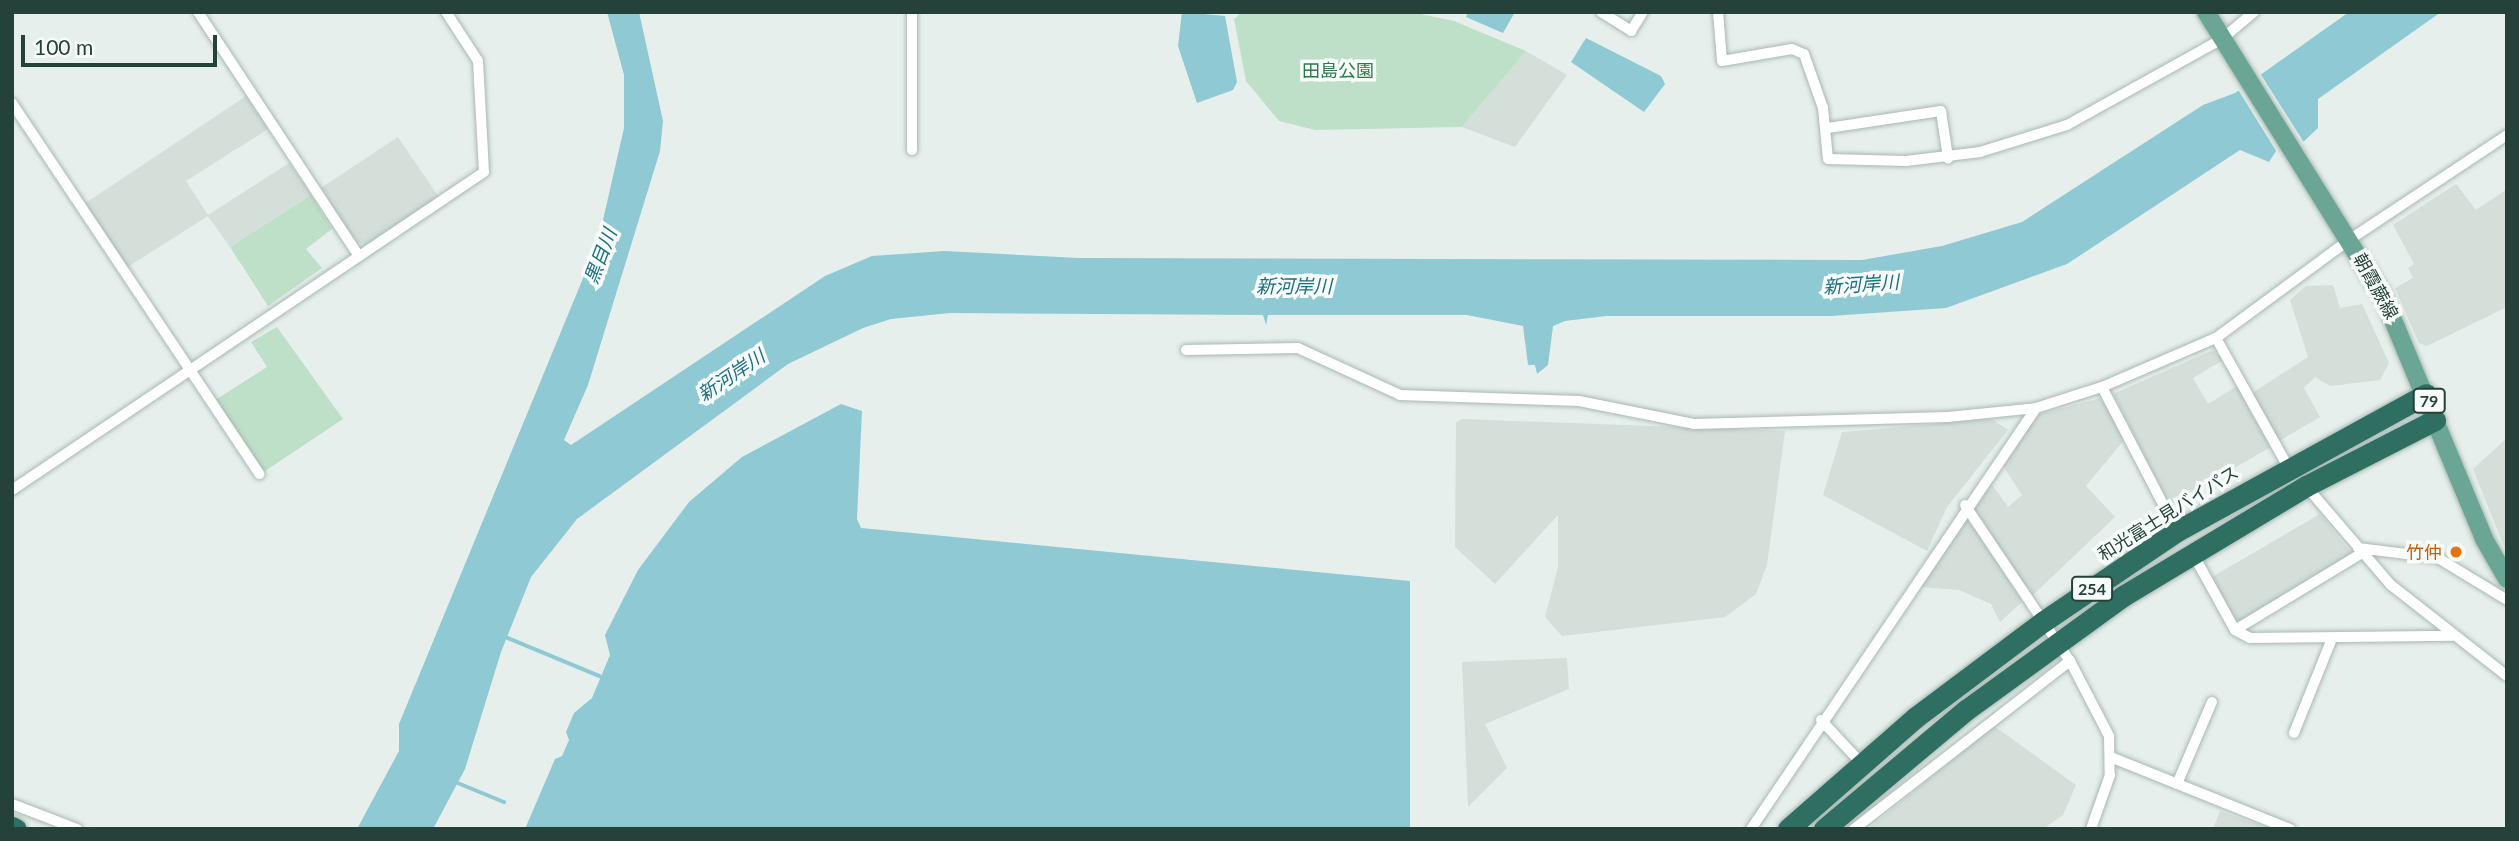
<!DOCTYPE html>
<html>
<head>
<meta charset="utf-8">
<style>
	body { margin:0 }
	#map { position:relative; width:2519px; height:841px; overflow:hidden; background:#e6efeb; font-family:Lato,"Noto Sans JP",sans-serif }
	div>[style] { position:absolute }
	.built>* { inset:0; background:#d4dfda }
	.green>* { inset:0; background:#bfe0c8 }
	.water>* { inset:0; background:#8ec9d4 }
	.pier>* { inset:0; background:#e6efeb }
	.stream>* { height:3.5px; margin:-1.75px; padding:0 1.75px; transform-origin:1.75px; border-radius:1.75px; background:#8ec9d4 }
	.roads { filter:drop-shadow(0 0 2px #a8b8b2) drop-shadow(0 0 2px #a8b8b2) }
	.street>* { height:10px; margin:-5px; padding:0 5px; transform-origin:5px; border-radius:5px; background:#fff }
	.primary>* { height:18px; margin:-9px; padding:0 9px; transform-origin:9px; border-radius:9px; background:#6aa596 }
	.highway>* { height:21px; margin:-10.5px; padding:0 10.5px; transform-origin:10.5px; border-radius:10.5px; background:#2f6f62 }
	.dots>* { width:19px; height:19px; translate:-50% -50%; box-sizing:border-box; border:4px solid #f7fbf9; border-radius:50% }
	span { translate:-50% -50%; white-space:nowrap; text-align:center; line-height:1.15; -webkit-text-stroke:7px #f7fbf9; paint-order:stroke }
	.shield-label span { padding:2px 5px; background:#f7fbf9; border:2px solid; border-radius:5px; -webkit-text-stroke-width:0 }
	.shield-label { font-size:16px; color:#24423a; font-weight:700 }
	.park-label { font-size:18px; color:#2d7a4b }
	.street-label { font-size:18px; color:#24423a }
	.food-label { font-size:18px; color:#c56008 }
	.right { translate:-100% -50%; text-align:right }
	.water-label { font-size:19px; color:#1c6f80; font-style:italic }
	.frame { position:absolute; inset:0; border:14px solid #24423a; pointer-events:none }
	.scale { position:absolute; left:21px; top:35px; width:196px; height:32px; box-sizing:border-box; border:4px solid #24423a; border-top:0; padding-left:9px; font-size:21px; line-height:24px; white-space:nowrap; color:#24423a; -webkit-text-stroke:5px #f7fbf9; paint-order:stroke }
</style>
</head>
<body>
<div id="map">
	<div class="built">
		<i style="clip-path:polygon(1526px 51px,1567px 75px,1515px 147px,1462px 127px)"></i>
		<i style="clip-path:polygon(246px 96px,268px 129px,186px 181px,208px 215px,289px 163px,311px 195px,230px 247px,208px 216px,126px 268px,84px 204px)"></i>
		<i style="clip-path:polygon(398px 137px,440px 199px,369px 246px,354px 241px,321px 188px)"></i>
		<i style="clip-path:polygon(2456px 184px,2476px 210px,2507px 189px,2507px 307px,2427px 346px,2419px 343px,2395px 288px,2413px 278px,2408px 268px,2414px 264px,2393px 225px)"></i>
		<i style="clip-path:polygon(2333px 285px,2340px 308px,2362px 304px,2389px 363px,2380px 380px,2330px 386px,2315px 377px,2304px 388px,2320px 417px,2279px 441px,2252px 393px,2308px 357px,2290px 300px,2306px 286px)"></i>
		<i style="clip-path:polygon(2213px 350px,2223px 360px,2193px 378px,2208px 404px,2237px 386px,2271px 447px,2170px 505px,2113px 394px)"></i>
		<i style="clip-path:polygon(2101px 398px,2124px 440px,2086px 486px,2115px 517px,2031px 597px,1972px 508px,1990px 482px,2008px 507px,2022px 495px,2001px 463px,2036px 415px)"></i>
		<i style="clip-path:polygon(1462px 419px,1785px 431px,1767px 565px,1756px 594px,1725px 617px,1562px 636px,1545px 617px,1558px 567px,1558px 515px,1495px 584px,1455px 547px,1456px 423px)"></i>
		<i style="clip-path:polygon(1992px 419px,2008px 430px,1947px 507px,1927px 551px,1823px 495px,1842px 432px)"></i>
		<i style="clip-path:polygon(2507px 438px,2507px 554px,2473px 469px)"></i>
		<i style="clip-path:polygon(2320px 514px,2353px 555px,2242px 622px,2235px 620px,2212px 577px)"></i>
		<i style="clip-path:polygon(1967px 516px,2023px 601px,2000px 622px,1991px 604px,1959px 590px,1919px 587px)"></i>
		<i style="clip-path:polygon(1567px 658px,1569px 689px,1485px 724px,1507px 768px,1468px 807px,1462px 662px)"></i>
		<i style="clip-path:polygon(1994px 726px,2076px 785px,2063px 815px,2043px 829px,1868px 829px)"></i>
		<i style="clip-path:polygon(2220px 811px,2259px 825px,2270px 829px,2213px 829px)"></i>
	</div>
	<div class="green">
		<i style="clip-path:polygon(1242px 12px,1411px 12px,1454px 21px,1526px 51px,1462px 127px,1315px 130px,1279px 121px,1246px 81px,1234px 19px)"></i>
		<i style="clip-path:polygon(311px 195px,332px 229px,306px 249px,322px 268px,268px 306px,230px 247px)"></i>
		<i style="clip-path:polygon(277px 327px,343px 419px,262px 473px,215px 400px,267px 367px,251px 342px)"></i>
	</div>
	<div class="water">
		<i style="clip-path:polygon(607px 12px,639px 12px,663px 121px,660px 151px,588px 385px,564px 440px,571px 445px,825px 276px,872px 256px,944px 251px,1078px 258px,1862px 260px,1942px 246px,2022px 222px,2203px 105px,2235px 93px,2349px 12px,2441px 12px,2318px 99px,2318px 128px,2301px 144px,2276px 151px,2269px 162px,2240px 150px,2067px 264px,1946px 308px,1831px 316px,1606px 316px,1565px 321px,1553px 326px,1548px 365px,1537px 374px,1535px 365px,1528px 365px,1523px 326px,1467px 315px,1268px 315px,1266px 325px,1263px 315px,950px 313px,891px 319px,863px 328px,788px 364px,577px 519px,531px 577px,501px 652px,465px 769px,433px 829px,357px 829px,399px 751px,399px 724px,598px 242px,624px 128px,624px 75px)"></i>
		<i style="clip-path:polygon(1182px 12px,1225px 16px,1237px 82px,1233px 90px,1197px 103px,1178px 46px)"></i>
		<i style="clip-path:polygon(1468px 12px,1515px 12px,1503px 33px,1466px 17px)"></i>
		<i style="clip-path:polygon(1586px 38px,1661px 76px,1665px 84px,1644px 112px,1571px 62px)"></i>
		<i style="clip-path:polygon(841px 404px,862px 411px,857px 519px,861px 528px,1410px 581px,1410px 829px,525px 829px,555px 759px,562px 756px,569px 740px,566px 732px,574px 713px,592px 698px,610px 655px,605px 635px,638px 570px,689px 502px,742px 457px)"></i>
	</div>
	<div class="pier">
		<i style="clip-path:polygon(2260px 73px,2305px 144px,2302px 148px,2278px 154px,2237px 88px)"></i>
	</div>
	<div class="stream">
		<i style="left:503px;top:636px;width:107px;rotate:22.5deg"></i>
		<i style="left:458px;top:783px;width:50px;rotate:22.4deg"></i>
	</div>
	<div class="roads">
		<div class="street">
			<i style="left:198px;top:12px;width:292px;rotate:56.6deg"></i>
			<i style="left:1601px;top:12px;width:36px;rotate:32deg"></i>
			<i style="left:1631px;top:31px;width:22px;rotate:-58deg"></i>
			<i style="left:1718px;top:12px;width:49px;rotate:85.3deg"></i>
			<i style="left:1722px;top:61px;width:71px;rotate:-9.7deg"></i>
			<i style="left:1792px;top:49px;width:13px;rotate:23deg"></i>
			<i style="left:1804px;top:54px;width:57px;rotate:70.6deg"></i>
			<i style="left:1823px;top:108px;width:51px;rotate:84.4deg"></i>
			<i style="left:1828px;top:159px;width:78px;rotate:1.5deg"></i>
			<i style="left:1906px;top:161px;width:75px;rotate:-6.9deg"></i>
			<i style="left:1980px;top:152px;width:91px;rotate:-17.2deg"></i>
			<i style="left:2067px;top:125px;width:177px;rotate:-29deg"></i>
			<i style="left:2222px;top:39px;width:42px;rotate:-40.2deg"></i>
			<i style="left:12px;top:103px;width:446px;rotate:56.3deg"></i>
			<i style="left:1828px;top:128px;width:114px;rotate:-8.6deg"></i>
			<i style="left:1941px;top:111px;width:48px;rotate:81.5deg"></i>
			<i style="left:912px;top:150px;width:138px;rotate:-90deg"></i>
			<i style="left:2216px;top:338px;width:148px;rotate:60.8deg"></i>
			<i style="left:1186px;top:350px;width:112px;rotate:-1deg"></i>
			<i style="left:1298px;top:348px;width:112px;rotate:24.7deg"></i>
			<i style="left:1400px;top:395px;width:179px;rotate:1.9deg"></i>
			<i style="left:1579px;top:401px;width:117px;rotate:11.3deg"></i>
			<i style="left:1694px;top:424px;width:254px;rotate:-1.6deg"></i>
			<i style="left:1948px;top:417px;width:88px;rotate:-5.8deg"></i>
			<i style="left:2036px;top:408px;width:69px;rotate:-17.7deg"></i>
			<i style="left:2102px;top:387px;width:124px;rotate:-23.3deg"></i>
			<i style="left:2216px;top:338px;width:165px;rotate:-36.4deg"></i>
			<i style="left:2349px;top:240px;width:190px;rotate:-33.6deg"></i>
			<i style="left:2102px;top:387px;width:162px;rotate:62.5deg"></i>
			<i style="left:2306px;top:486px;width:130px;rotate:49.4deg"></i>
			<i style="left:2391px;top:585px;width:147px;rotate:38.1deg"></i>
			<i style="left:12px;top:490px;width:569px;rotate:-33.97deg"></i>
			<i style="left:484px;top:172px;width:111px;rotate:-93.1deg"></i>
			<i style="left:478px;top:61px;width:59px;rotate:-123.1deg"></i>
			<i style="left:1965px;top:505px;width:188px;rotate:56.1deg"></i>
			<i style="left:2070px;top:661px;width:85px;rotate:62.5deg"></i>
			<i style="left:2109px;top:736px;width:39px;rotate:89deg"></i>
			<i style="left:2110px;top:775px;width:57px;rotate:109.4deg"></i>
			<i style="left:2358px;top:548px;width:81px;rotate:7.1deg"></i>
			<i style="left:2438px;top:558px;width:81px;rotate:31.3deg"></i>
			<i style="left:2193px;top:554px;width:87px;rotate:61.1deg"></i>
			<i style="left:2235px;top:630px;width:17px;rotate:28deg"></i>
			<i style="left:2250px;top:638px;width:205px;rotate:-0.6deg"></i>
			<i style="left:2235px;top:630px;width:149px;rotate:-31.2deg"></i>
			<i style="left:1821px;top:720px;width:60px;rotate:47deg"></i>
			<i style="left:2294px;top:733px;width:99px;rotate:-68.1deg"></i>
			<i style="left:2113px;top:758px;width:191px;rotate:21.9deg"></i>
			<i style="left:2177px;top:784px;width:89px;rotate:-66.9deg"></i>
			<i style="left:12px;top:804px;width:70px;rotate:21deg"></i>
			<i style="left:1751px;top:829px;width:508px;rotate:-55.9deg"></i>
			<i style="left:1854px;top:829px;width:274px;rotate:-37.9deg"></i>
		</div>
		<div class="primary">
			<i style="left:2206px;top:12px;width:335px;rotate:58.1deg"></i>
			<i style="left:2383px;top:296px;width:263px;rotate:67.4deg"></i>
			<i style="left:2484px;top:539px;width:46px;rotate:60.1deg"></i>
		</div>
		<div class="highway">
			<i style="left:12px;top:827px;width:4px;rotate:27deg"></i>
			<i style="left:1788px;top:829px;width:170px;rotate:-41.2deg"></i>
			<i style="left:1916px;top:717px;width:160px;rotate:-36.9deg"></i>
			<i style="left:2044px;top:621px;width:161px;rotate:-34.1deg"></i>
			<i style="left:2177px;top:531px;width:284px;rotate:-28.8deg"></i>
			<i style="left:1824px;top:829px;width:185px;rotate:-40deg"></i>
			<i style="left:1966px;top:710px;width:194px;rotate:-36deg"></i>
			<i style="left:2123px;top:596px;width:214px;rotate:-31deg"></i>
			<i style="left:2306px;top:486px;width:145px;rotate:-27.1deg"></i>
		</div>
	</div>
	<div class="dots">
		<i style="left:2456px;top:552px;background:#e8710a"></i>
	</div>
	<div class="shield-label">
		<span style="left:2429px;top:401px">79</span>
		<span style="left:2092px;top:589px">254</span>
	</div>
	<div class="park-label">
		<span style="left:1338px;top:70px">田島公園</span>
	</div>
	<div class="street-label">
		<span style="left:2376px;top:286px;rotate:61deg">朝霞蕨線</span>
		<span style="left:2168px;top:513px;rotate:-32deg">和光富士見バイパス</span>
	</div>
	<div class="food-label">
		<span class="right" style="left:2442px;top:552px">竹仲</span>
	</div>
	<div class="water-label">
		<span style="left:600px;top:256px;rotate:-69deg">黒目川</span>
		<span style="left:1861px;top:284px;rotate:-4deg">新河岸川</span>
		<span style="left:1294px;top:286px">新河岸川</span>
		<span style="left:731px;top:375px;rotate:-34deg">新河岸川</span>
	</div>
	<div class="frame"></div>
	<div class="scale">100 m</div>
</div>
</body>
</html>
